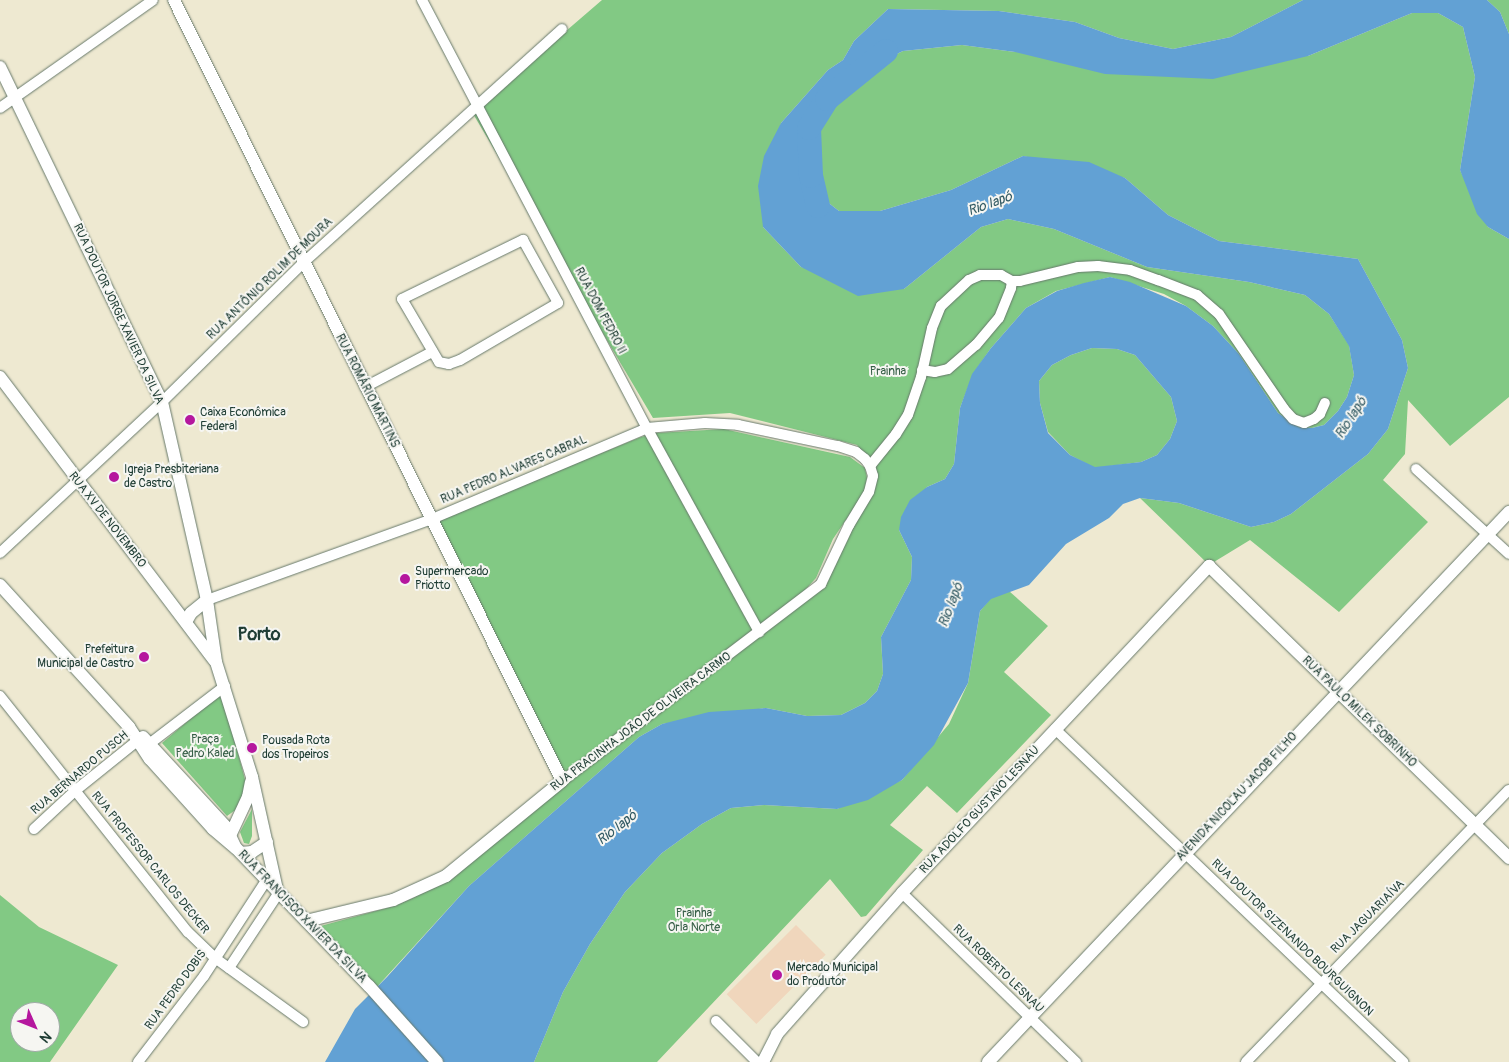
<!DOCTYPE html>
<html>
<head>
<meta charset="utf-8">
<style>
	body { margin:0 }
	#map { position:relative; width:1509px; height:1062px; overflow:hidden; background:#eee9d1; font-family:Pangolin,sans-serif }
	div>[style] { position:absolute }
	.built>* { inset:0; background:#f0d6bc; transform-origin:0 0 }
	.green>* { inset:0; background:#82c984 }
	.water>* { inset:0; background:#62a1d4 }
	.river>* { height:24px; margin:-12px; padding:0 12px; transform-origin:12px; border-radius:12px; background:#62a1d4 }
	.roads { filter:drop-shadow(0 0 1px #67796b) drop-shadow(0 0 1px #67796b) }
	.minor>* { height:10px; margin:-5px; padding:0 5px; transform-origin:5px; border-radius:5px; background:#fff }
	.tertiary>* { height:12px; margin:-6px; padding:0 6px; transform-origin:6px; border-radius:6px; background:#fff }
	.dots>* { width:14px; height:14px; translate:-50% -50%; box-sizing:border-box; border:2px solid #f6f6f2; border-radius:50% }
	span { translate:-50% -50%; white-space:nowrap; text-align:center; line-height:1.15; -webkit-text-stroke:4px #f6f6f2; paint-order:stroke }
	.street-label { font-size:12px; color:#1f3d34 }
	.park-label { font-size:12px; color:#386048 }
	.poi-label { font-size:12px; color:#1f3d34 }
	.left { translate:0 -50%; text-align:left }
	.right { translate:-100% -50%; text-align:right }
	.water-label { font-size:14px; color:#335b64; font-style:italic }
	.district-label { font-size:18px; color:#1f3d34; font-weight:700 }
	.north { position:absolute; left:10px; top:1002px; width:50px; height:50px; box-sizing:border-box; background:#f6f6f2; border:1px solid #a0aca6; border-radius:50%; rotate:134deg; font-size:14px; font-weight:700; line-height:20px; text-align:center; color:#1f3d34 }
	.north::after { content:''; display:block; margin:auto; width:18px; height:22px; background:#b5179e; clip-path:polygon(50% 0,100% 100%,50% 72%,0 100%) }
</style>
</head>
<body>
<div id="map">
	<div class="built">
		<i style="left:796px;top:925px;width:42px;height:98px;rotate:45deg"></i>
	</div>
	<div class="green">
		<i style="clip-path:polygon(602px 0,1303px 0,1231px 37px,1173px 49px,1119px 38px,1075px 22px,999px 11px,888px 9px,854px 41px,843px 60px,828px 70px,781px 123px,763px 227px,801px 267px,904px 289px,981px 227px,1008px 219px,1054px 229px,1147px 267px,1249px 282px,1305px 295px,1329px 314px,1349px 345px,1354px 375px,1347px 397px,1338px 411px,1324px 425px,1312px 428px,1299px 427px,1278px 413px,1239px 354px,1213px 326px,1186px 306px,1164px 294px,1110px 277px,1056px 291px,1026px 308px,991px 348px,973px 374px,960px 408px,954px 464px,945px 479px,927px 487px,899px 530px,912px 557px,911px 580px,881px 637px,883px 674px,877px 691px,865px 703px,841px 715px,807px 716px,766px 708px,662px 724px,639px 737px,469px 886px,376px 988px,317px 927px,394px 906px,415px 897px,580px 768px,822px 586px,851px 526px,873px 467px,857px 445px,730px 413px,653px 418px,472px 112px)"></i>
		<i style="clip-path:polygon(1487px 0,1509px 0,1509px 34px,1500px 12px)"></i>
		<i style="clip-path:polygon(1412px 13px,1438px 13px,1463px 27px,1475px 77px,1460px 170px,1488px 227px,1509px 239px,1509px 397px,1450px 446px,1408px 400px,1405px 454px,1383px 480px,1428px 522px,1339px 612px,1250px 540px,1209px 565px,1140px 498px,1179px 503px,1251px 527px,1274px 522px,1291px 514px,1368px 454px,1388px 429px,1408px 368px,1402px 340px,1358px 259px,1219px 241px,1168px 215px,1125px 178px,1023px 156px,951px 190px,880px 211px,839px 211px,821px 197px,811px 176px,809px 128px,827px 99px,863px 70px,903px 51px,962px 45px,1015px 52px,1308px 56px)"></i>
		<i style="clip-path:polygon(1092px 348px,1117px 349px,1135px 355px,1171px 397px,1177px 421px,1170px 439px,1157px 455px,1141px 462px,1095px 468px,1070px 455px,1048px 432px,1040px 403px,1039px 381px,1052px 365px,1071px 355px)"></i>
		<i style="clip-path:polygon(724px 429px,850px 457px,865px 468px,867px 478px,864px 493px,833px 539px,816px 578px,805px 590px,564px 773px,436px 520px,641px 437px,656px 433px)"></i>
		<i style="clip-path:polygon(1009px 591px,1048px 626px,1004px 672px,1051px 715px,957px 813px,927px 786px,890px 825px,923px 850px,866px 916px,861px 917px,830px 879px,657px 1062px,534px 1062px,563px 992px,590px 944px,625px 892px,662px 853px,702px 824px,731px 808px,764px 805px,837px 809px,902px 780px,949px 724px,968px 683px,980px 611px,991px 598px)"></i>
		<i style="clip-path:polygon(222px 692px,248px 791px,241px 806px,227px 816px,162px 743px)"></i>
		<i style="clip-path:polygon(252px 809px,252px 836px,249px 844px,244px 843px,240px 832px)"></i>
		<i style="clip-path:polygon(evenodd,0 895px,39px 927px,118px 965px,50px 1062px,0 1062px,0 895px,20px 1012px,50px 1012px,50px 1042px,20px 1042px,20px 1012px)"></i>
	</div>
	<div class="water">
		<i style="clip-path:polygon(evenodd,1303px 0,1487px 0,1500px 12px,1509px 34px,1509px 239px,1488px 227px,1477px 214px,1460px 170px,1475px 77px,1463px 27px,1438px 13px,1412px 13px,1308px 56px,1213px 79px,1105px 74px,1015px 52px,962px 45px,903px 51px,863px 70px,827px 99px,809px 128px,811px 176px,821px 197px,839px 211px,880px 211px,951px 190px,1023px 156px,1089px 162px,1125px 178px,1168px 215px,1219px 241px,1358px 259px,1402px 340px,1408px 368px,1388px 429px,1368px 454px,1291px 514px,1274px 522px,1251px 527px,1179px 503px,1140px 498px,1123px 504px,1109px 518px,1066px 544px,1029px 585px,991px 599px,980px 611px,968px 683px,934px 745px,902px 780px,868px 800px,837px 809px,764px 805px,731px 808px,702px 824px,662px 853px,625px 892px,590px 944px,563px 992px,534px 1062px,325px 1062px,355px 1009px,387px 977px,469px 886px,639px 737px,662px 724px,709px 712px,766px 708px,807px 716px,841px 715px,865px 703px,877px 691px,883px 674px,881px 637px,911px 580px,912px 557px,899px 530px,901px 517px,910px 500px,927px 487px,945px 479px,954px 464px,960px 408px,972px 374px,991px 348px,1026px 308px,1057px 291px,1084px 283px,1110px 277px,1130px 282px,1186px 306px,1213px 326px,1239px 354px,1278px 413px,1299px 427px,1312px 428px,1324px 425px,1338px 411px,1347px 397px,1354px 375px,1349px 346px,1329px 314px,1305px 295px,1249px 282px,1147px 267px,1054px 229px,1008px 219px,981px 227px,904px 289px,858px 296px,801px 267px,763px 227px,758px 186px,764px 156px,781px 123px,828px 70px,843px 60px,854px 41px,888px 9px,999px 11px,1075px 22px,1119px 38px,1173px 49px,1231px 37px,1303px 0,1092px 348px,1117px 349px,1135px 355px,1171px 397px,1177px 421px,1170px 439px,1157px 455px,1141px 462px,1095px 467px,1070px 455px,1048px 433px,1040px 403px,1039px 381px,1052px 365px,1071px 355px,1092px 348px)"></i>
	</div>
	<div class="river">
		<i style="left:818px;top:206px;width:31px;rotate:-103deg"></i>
		<i style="left:811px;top:176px;width:48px;rotate:-92.4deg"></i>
		<i style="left:809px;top:128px;width:34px;rotate:-58deg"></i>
		<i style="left:827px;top:99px;width:76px;rotate:-39.1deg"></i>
	</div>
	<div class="roads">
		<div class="minor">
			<i style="left:422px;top:0;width:484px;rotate:62.3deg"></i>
			<i style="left:647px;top:428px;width:233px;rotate:61.2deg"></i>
			<i style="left:0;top:108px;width:187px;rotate:-35.2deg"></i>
			<i style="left:523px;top:240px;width:72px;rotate:60.9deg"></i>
			<i style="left:558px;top:303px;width:113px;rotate:149.8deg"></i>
			<i style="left:460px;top:360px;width:12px;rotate:160deg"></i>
			<i style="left:449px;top:364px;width:10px;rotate:-169deg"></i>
			<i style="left:439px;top:362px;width:73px;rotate:-120.4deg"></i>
			<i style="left:402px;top:299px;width:135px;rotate:-26deg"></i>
			<i style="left:922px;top:370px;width:13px;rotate:9deg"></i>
			<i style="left:935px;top:372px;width:13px;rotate:-13deg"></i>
			<i style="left:948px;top:369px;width:37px;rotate:-41deg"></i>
			<i style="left:976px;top:345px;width:35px;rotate:-50deg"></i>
			<i style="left:999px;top:318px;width:32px;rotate:-68deg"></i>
			<i style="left:1011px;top:288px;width:7px;rotate:-82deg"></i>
			<i style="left:365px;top:387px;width:76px;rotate:-27.6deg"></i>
			<i style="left:870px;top:466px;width:41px;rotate:-50.9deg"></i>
			<i style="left:896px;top:434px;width:22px;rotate:-58deg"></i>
			<i style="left:908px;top:415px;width:40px;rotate:-71.1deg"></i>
			<i style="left:921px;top:377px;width:50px;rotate:-77.3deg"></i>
			<i style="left:932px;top:328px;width:24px;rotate:-68deg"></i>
			<i style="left:941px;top:306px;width:38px;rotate:-43deg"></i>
			<i style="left:969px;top:280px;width:12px;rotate:-24deg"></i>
			<i style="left:980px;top:275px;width:21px"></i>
			<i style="left:1001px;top:275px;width:13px;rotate:29deg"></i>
			<i style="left:1012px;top:281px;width:8px"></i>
			<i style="left:1020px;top:281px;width:60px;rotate:-13.6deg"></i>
			<i style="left:1078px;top:267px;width:20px;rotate:-3deg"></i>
			<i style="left:1098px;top:266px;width:32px;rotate:7deg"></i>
			<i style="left:1130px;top:270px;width:30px;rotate:20deg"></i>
			<i style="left:1158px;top:280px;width:42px;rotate:21deg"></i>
			<i style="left:1197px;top:295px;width:29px;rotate:41deg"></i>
			<i style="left:1219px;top:314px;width:115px;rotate:55.6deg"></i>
			<i style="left:1284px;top:409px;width:13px;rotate:48deg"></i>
			<i style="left:1293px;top:419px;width:12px;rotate:20deg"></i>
			<i style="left:1304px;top:423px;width:11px;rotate:-22deg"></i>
			<i style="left:1314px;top:419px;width:8px;rotate:-40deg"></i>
			<i style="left:1320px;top:414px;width:12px;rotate:-66deg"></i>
			<i style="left:1416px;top:469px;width:126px;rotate:42.4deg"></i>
			<i style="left:0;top:553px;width:221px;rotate:-43deg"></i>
			<i style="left:162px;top:402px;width:198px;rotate:-44.6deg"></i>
			<i style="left:303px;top:263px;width:349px;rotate:-42.1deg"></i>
			<i style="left:207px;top:600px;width:239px;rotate:-19.8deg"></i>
			<i style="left:432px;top:519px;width:233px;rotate:-22.9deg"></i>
			<i style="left:647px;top:428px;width:58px;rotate:-4.9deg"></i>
			<i style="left:705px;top:423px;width:33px;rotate:3deg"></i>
			<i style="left:738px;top:425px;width:102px;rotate:11.9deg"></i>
			<i style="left:838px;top:446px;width:19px;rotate:18deg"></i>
			<i style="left:856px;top:452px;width:11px;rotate:38deg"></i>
			<i style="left:865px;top:459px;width:9px;rotate:54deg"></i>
			<i style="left:870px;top:466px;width:10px;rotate:73deg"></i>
			<i style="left:873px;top:476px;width:16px;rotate:104deg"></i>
			<i style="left:869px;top:492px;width:39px;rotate:121deg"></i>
			<i style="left:849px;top:525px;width:65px;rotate:115.4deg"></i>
			<i style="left:821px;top:584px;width:325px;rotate:142.7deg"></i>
			<i style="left:0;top:696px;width:302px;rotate:51.5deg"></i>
			<i style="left:188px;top:932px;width:37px;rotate:44deg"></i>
			<i style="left:215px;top:958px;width:109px;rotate:36deg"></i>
			<i style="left:1055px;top:729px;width:482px;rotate:43.7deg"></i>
			<i style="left:144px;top:748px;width:102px;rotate:-37.4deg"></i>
			<i style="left:34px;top:829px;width:57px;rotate:-42.9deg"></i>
			<i style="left:76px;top:790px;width:85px;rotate:-38.8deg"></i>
			<i style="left:902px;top:893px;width:243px;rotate:44.2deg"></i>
			<i style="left:229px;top:968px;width:89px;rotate:-56.5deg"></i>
			<i style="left:716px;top:1021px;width:58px;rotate:45deg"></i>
			<i style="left:138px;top:1062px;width:108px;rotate:-52.5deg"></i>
			<i style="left:204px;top:976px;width:113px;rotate:-56.9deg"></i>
			<i style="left:1246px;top:1062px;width:378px;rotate:-46deg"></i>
		</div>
		<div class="tertiary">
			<i style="left:174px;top:0;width:872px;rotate:63.58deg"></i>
			<i style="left:562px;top:781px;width:150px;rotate:140.7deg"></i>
			<i style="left:446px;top:876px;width:58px;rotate:155.6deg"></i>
			<i style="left:393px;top:900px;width:89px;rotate:166.4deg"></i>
			<i style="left:0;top:67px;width:372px;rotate:64.2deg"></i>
			<i style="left:162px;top:402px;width:203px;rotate:77.2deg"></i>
			<i style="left:207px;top:600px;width:63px;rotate:81.7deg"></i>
			<i style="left:216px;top:662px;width:121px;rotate:72.6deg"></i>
			<i style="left:252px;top:777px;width:120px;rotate:77.5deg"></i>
			<i style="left:0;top:377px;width:355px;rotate:52.9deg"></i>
			<i style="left:0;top:585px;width:192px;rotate:47.7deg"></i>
			<i style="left:129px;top:727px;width:38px;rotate:57deg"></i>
			<i style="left:150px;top:759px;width:94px;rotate:48deg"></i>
			<i style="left:213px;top:829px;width:30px;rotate:40deg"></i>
			<i style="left:236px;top:848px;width:192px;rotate:46.1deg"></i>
			<i style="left:369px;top:986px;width:102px;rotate:48.2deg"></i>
			<i style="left:186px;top:622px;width:10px;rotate:-61deg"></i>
			<i style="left:191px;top:613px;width:21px;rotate:-39deg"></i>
			<i style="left:143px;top:737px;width:122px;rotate:47.3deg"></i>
			<i style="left:226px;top:827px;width:21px;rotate:65deg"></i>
			<i style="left:228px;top:840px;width:47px;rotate:-65.1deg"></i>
			<i style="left:248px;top:797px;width:15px;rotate:-79deg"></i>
			<i style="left:241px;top:853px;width:11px;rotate:-5deg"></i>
			<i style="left:252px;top:852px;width:18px;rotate:-34deg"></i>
			<i style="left:763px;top:1062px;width:31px;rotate:-63deg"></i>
			<i style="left:777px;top:1034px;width:188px;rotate:-48.4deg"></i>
			<i style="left:902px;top:893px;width:449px;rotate:-46.8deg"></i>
			<i style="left:1209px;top:566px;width:419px;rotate:44.2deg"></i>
			<i style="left:988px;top:1062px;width:758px;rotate:-46.55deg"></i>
		</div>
	</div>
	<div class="dots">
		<i style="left:190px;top:420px;background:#b5179e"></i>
		<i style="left:114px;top:477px;background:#b5179e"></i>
		<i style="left:405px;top:579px;background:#b5179e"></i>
		<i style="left:144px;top:657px;background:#b5179e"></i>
		<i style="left:252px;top:748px;background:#b5179e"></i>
		<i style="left:777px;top:975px;background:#b5179e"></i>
	</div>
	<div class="street-label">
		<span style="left:270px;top:279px;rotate:-44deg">RUA ANTÔNIO ROLIM DE MOURA</span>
		<span style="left:600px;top:311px;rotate:62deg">RUA DOM PEDRO II</span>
		<span style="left:118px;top:314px;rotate:65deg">RUA DOUTOR JORGE XAVIER DA SILVA</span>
		<span style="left:367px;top:391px;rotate:63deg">RUA ROMÁRIO MARTINS</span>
		<span style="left:514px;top:470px;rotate:-23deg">RUA PEDRO ALVARES CABRAL</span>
		<span style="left:107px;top:520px;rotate:52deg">RUA XV DE NOVEMBRO</span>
		<span style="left:1359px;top:712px;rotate:44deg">RUA PAULO MILEK SOBRINHO</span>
		<span style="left:641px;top:722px;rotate:-37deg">RUA PRACINHA JOÃO DE OLIVEIRA CARMO</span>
		<span style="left:80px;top:773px;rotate:-40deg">RUA BERNARDO PUSCH</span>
		<span style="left:1237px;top:797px;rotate:-47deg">AVENIDA NICOLAU JACOB FILHO</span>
		<span style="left:980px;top:810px;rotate:-47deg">RUA ADOLFO GUSTAVO LESNAU</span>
		<span style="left:150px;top:863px;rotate:51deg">RUA PROFESSOR CARLOS DECKER</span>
		<span style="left:302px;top:917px;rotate:46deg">RUA FRANCISCO XAVIER DA SILVA</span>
		<span style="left:1368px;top:917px;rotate:-45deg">RUA JAGUARIAÍVA</span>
		<span style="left:1292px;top:938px;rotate:44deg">RUA DOUTOR SIZENANDO BOURGUIGNON</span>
		<span style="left:998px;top:969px;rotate:44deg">RUA ROBERTO LESNAU</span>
		<span style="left:176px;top:990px;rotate:-54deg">RUA PEDRO DOBIS</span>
	</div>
	<div class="park-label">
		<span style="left:888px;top:372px">Prainha</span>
		<span style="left:205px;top:747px">Praça<br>Pedro Kaled</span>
		<span style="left:694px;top:921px">Prainha<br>Orla Norte</span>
	</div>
	<div class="poi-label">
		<span class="left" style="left:200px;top:420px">Caixa Econômica<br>Federal</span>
		<span class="left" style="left:124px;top:477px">Igreja Presbiteriana<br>de Castro</span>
		<span class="left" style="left:415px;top:579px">Supermercado<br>Priotto</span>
		<span class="right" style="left:134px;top:657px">Prefeitura<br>Municipal de Castro</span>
		<span class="left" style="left:262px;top:748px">Pousada Rota<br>dos Tropeiros</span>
		<span class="left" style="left:787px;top:975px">Mercado Municipal<br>do Produtor</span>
	</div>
	<div class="water-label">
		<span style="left:990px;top:204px;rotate:-20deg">Rio Iapó</span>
		<span style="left:1351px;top:418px;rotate:-57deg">Rio Iapó</span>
		<span style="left:951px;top:605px;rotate:-69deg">Rio Iapó</span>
		<span style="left:617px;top:828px;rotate:-38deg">Rio Iapó</span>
	</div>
	<div class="district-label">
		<span style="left:259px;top:635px">Porto</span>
	</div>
	<div class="north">N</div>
</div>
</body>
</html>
